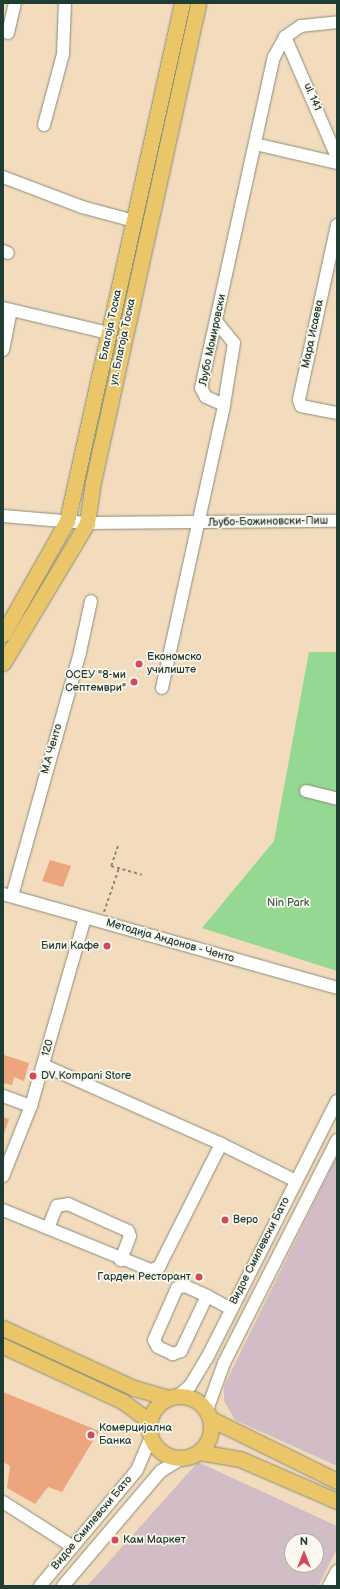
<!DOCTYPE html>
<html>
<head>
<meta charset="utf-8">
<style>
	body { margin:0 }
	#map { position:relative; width:340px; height:1589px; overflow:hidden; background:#f3dcbd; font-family:"Balsamiq Sans",sans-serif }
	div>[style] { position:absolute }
	.industrial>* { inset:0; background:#d2bdc6 }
	.green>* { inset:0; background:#94d891 }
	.building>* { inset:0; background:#eca57c }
	.path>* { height:2px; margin-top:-1px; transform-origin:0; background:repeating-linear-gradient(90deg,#898c78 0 3px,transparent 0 6px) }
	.roads { filter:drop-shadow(0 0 1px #898c78) drop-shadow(0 0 1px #898c78) }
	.minor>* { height:12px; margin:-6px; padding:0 6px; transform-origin:6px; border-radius:6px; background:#fff }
	.major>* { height:15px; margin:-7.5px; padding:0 7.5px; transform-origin:7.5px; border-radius:7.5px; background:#ebc669 }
	.major>.ring { margin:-7.5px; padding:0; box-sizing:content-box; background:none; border:15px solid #ebc669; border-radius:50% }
	.dots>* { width:11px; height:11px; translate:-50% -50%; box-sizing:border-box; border:2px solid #fbf7ec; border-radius:50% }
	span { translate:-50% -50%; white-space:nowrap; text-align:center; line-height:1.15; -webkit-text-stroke:3.5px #fbf7ec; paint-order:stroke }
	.street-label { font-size:11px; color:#1f3d34 }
	.poi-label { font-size:11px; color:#1f3d34 }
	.left { translate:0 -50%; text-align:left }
	.right { translate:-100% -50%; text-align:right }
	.park-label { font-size:11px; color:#365c47 }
	.frame { position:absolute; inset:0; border:4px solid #1f3d34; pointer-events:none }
	.north { position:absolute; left:284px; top:1533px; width:40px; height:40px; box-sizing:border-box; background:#fbf7ec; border:1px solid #a3ada2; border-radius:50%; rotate:0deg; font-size:11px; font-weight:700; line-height:16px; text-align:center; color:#1f3d34 }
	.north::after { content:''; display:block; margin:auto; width:14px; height:18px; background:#d1495b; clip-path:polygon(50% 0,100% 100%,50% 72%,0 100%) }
</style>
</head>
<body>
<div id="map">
	<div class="industrial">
		<i style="clip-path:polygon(337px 1156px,337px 1466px,235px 1420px,224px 1401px,224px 1386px)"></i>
		<i style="clip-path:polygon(evenodd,198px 1462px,337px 1526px,337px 1549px,318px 1586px,87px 1586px,198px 1462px,292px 1541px,316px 1541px,316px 1565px,292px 1565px,292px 1541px)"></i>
	</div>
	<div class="green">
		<i style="clip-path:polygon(309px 652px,337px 652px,337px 971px,202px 928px,274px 841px)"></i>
	</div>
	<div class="building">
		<i style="clip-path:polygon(50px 860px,71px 866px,63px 887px,42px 881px)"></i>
		<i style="clip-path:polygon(4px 1055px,29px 1063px,24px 1081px,14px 1077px,12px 1085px,3px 1083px)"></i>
		<i style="clip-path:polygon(3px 1117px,9px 1119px,3px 1136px)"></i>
		<i style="clip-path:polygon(3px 1392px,99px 1431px,62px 1492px,48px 1487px,35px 1504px,7px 1488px,10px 1466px,3px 1462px)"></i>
	</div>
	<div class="path">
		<i style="left:118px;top:846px;width:21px;rotate:109deg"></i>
		<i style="left:111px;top:866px;width:32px;rotate:16deg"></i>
		<i style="left:104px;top:912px;width:46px;rotate:-71.2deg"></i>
	</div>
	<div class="roads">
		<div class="minor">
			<i style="left:8px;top:33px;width:31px;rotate:-77deg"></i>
			<i style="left:285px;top:37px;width:131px;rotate:66.6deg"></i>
			<i style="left:44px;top:125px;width:73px;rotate:-75deg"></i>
			<i style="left:63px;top:54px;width:51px;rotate:-87.8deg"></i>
			<i style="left:255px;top:144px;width:84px;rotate:13deg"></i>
			<i style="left:3px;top:177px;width:85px;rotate:20.8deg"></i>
			<i style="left:82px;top:207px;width:54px;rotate:15.1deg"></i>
			<i style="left:337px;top:225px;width:179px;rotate:102.3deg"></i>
			<i style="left:299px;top:400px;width:6px;rotate:72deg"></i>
			<i style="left:301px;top:406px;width:37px;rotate:11deg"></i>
			<i style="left:3px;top:251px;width:5px;rotate:22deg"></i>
			<i style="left:3px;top:308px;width:109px;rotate:13.3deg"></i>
			<i style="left:216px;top:321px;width:28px;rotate:51deg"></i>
			<i style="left:234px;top:343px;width:63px;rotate:99.2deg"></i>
			<i style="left:3px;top:350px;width:41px;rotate:-78.7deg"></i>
			<i style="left:3px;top:516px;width:84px;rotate:4.8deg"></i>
			<i style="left:87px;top:523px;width:250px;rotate:-0.5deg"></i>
			<i style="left:162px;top:688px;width:290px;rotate:-77.6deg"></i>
			<i style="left:224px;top:405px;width:20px;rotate:-156deg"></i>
			<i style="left:206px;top:397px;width:10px;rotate:-119deg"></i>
			<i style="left:201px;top:388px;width:339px;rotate:-77.6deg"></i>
			<i style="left:274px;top:57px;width:23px;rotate:-61deg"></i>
			<i style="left:285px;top:37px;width:19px;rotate:-35deg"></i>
			<i style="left:301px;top:26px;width:36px;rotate:-6deg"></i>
			<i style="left:306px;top:791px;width:32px;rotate:14deg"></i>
			<i style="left:3px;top:894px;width:347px;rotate:15.7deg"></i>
			<i style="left:12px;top:896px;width:253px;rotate:-74.4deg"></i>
			<i style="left:80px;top:652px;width:52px;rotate:-77.8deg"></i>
			<i style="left:43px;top:1065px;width:195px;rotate:23.9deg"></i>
			<i style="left:221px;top:1144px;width:84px;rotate:26.3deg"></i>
			<i style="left:3px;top:1096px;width:30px;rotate:20deg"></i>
			<i style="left:3px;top:1176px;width:75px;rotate:-68.2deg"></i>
			<i style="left:31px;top:1106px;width:196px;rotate:-74deg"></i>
			<i style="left:3px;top:1210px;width:160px;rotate:22.1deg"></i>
			<i style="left:151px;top:1270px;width:9px;rotate:-21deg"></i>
			<i style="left:159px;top:1267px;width:138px;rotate:-63.2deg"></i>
			<i style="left:48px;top:1228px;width:24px;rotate:-68deg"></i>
			<i style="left:57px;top:1206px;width:11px;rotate:-10deg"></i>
			<i style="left:68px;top:1204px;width:66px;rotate:24.2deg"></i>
			<i style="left:128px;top:1231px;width:5px;rotate:68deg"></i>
			<i style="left:130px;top:1236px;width:26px;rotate:111deg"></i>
			<i style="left:185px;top:1286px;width:24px;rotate:24deg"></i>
			<i style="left:207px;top:1296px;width:61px;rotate:115.3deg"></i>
			<i style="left:181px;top:1351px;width:9px;rotate:159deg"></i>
			<i style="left:173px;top:1354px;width:17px;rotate:-155deg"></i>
			<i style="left:158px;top:1347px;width:8px;rotate:-120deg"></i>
			<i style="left:154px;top:1340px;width:57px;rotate:-66.1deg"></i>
			<i style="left:177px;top:1288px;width:8px;rotate:-14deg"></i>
			<i style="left:207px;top:1296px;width:27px;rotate:28deg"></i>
			<i style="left:178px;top:1396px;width:16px;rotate:-40deg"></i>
			<i style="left:190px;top:1386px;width:33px;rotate:-59deg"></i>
			<i style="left:207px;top:1358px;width:288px;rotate:-63.2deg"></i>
			<i style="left:207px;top:1410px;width:50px;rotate:-70.1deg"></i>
			<i style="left:224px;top:1363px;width:250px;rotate:-63.1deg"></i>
			<i style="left:3px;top:1502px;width:83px;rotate:32.7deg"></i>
			<i style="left:40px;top:1586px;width:151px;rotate:-50.1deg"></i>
			<i style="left:137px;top:1470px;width:36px;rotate:-67deg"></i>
			<i style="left:63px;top:1586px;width:151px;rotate:-49.6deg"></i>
			<i style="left:161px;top:1471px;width:26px;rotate:-31deg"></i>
			<i style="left:329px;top:1586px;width:17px;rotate:-62deg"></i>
		</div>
		<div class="major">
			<i style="left:3px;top:634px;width:130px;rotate:-60.5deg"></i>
			<i style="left:67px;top:521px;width:531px;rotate:-77.48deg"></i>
			<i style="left:3px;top:663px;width:163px;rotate:-59deg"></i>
			<i style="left:87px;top:523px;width:41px;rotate:-81.7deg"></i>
			<i style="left:93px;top:482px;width:490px;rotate:-77.6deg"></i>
			<i style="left:3px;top:1328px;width:144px;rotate:24.6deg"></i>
			<i style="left:134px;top:1388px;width:35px;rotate:16deg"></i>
			<i style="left:3px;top:1346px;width:131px;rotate:24.8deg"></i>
			<i style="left:122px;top:1401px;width:34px;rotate:36deg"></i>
			<i class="ring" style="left:149px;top:1396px;width:47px;height:47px"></i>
			<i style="left:211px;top:1419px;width:140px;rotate:26.2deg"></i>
			<i style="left:199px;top:1452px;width:42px;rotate:9.7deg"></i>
			<i style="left:240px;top:1459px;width:106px;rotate:23.4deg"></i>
		</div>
	</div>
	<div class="dots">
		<i style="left:139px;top:664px;background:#d1495b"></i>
		<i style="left:134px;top:682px;background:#d1495b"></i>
		<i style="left:107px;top:946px;background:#d1495b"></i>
		<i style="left:33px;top:1076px;background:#d1495b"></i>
		<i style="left:225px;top:1220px;background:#d1495b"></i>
		<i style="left:199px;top:1277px;background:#d1495b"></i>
		<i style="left:91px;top:1435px;background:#d1495b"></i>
		<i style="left:115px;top:1540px;background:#d1495b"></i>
	</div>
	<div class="street-label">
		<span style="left:312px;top:97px;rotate:67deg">ul. 141</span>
		<span style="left:111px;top:325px;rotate:-78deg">Благоја Тоска</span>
		<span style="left:313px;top:334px;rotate:-78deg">Мара Исаева</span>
		<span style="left:213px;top:340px;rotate:-78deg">Љубо Момировски</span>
		<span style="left:123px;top:342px;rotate:-78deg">ул. Благоја Тоска</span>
		<span style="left:268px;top:522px;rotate:-1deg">Љубо-Божиновски-Пиш</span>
		<span style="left:52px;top:749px;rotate:-74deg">М.А Ченто</span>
		<span style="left:170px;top:941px;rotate:16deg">Методија Андонов - Ченто</span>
		<span style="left:48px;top:1048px;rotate:-74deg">120</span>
		<span style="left:260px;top:1251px;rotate:-63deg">Видое Смилевски Бато</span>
		<span style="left:92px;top:1523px;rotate:-50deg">Видое Смилевски Бато</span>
	</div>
	<div class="poi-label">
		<span class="left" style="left:147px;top:664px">Економско<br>училиште</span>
		<span class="right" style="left:126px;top:682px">ОСЕУ "8-ми<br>Септември"</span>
		<span class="right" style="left:99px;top:946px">Били Кафе</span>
		<span class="left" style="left:41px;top:1076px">DV Kompani Store</span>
		<span class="left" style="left:233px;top:1220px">Веро</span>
		<span class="right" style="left:191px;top:1277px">Гарден Ресторант</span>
		<span class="left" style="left:99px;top:1435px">Комерцијална<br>Банка</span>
		<span class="left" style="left:123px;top:1540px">Кам Маркет</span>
	</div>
	<div class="park-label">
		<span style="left:288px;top:903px">Nin Park</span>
	</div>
	<div class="frame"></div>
	<div class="north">N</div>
</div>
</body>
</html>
